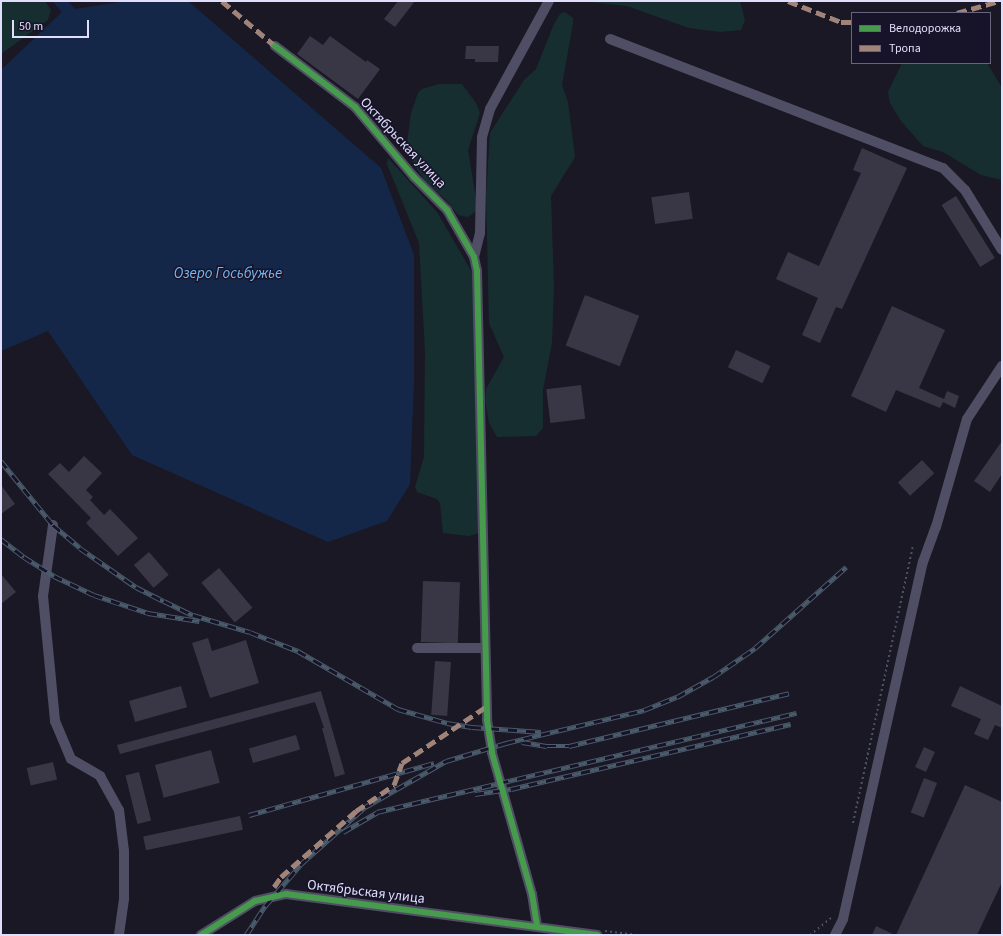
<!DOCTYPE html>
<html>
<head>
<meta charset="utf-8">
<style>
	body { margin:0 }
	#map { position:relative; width:1003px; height:936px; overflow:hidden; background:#1a1824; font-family:"Source Sans 3",sans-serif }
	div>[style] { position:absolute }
	.green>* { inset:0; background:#172e30 }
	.water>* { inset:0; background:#152748 }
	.building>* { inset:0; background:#393745; transform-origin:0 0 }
	.path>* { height:2px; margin-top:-1px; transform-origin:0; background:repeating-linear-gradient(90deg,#4a5461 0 2px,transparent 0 5px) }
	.minor>* { height:10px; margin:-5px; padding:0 5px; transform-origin:5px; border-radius:5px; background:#504e64 }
	.rail>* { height:4.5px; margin-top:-2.25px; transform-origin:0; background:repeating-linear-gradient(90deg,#171329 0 9px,#4a5b6b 0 18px); box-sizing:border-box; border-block:1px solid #4a5b6b }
	.quiet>* { height:5px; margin-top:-2.5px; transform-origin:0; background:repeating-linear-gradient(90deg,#a18479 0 10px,transparent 0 15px) }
	.cycleway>* { height:6px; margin:-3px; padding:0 3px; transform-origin:3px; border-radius:3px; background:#469c4c }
	span { translate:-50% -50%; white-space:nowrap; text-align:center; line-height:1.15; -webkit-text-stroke:3px #171329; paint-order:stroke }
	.street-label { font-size:14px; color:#e1defc }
	.water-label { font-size:15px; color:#74b7f3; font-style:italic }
	.frame { position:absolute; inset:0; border:2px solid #e1defc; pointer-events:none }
	.legend { position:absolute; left:851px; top:12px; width:140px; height:52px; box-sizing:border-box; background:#171329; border:1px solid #68647d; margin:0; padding:5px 7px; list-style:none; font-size:12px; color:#e1defc }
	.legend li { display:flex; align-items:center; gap:8px; height:20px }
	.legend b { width:20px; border:1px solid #68647d }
	.scale { position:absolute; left:12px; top:20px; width:77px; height:18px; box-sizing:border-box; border:2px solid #e1defc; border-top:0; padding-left:5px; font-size:12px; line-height:14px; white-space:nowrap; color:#e1defc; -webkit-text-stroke:3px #171329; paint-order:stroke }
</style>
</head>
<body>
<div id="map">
	<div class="green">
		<i style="clip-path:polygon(1px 1px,45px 1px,51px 10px,48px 20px,1px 54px)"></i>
		<i style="clip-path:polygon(582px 1px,740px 1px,745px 20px,741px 30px,720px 32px,689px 28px,627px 6px)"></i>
		<i style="clip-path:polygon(565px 12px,573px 18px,573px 23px,562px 85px,568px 102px,575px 157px,551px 196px,554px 286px,552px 343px,543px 390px,543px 428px,536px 436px,497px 437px,489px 423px,485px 400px,486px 389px,504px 357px,489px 323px,486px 195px,490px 133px,524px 80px,536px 69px,554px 24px,560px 14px)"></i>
		<i style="clip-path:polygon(902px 63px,987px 63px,1002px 88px,1002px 180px,981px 175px,943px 152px,923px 146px,901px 121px,890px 103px,888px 92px)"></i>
		<i style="clip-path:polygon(439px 84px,462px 84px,476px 103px,480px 113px,468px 150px,477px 205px,476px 211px,468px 217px,458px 215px,445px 199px,425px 182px,406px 151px,411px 113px,418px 93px,422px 89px)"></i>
		<i style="clip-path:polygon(388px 158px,437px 212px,473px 274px,479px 533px,469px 536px,443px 533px,440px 503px,437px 499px,417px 492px,415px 487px,424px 457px,425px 352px,419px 243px,387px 164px)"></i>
	</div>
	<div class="water">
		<i style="clip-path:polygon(52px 1px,68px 1px,75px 9px,127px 1px,188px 1px,381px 168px,414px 255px,414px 380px,410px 484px,387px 521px,328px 542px,132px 455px,48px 331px,1px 351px,1px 70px,62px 12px)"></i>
	</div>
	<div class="building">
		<i style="clip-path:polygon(398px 1px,415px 1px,395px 27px,384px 19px)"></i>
		<i style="clip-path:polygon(310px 36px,323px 45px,330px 36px,366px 62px,367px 60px,380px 69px,358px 99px,297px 54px)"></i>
		<i style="clip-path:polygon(466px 46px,499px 46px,498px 62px,475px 62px,475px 59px,465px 59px)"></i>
		<i style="clip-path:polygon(862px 148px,907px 168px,842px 309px,836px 307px,820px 343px,802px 335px,818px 298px,776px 279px,788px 252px,819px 266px,861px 173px,853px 170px)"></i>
		<i style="left:689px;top:192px;width:27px;height:38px;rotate:82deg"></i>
		<i style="left:956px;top:196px;width:73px;height:17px;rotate:58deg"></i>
		<i style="left:585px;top:295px;width:58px;height:54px;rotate:21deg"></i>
		<i style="clip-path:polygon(892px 306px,945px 330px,919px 388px,944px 399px,947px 391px,959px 396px,955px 408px,943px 402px,940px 408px,896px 390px,886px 412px,851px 396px)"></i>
		<i style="left:736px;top:350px;width:38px;height:19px;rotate:25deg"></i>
		<i style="left:581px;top:385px;width:34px;height:35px;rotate:83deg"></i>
		<i style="clip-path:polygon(1002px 441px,1002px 474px,990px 492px,974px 481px)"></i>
		<i style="clip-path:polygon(84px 456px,102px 473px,86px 490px,93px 497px,90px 500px,104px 515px,110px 509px,138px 538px,118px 556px,86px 523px,91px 518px,48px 474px,60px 463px,69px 472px)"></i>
		<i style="left:922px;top:460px;width:18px;height:33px;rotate:47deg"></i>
		<i style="clip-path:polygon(1px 485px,15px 504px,1px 514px)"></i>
		<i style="left:149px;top:552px;width:30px;height:20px;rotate:49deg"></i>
		<i style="left:219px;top:568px;width:52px;height:23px;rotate:50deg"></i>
		<i style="clip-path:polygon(1px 574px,16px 592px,1px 604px)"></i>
		<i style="left:423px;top:581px;width:37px;height:61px;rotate:2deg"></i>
		<i style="clip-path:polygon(208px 638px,212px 651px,246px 640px,259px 683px,210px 698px,192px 643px)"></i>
		<i style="left:435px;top:661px;width:16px;height:54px;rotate:4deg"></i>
		<i style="left:181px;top:686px;width:22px;height:54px;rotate:74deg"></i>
		<i style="clip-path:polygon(960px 686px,1002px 706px,1002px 728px,995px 725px,988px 740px,974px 734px,981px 719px,951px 706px)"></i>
		<i style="clip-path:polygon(321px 691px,345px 774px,335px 777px,322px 728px,324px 728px,315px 702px,120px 754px,117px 745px)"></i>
		<i style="left:296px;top:735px;width:15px;height:49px;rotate:74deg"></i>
		<i style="left:924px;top:747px;width:12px;height:22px;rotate:24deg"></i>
		<i style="left:211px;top:750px;width:34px;height:58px;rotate:75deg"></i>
		<i style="left:53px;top:762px;width:18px;height:27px;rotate:77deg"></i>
		<i style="left:139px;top:772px;width:50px;height:14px;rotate:76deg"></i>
		<i style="left:924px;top:778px;width:14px;height:37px;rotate:21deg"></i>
		<i style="clip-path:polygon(965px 785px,1002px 802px,1002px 882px,977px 935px,896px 935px)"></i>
		<i style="left:240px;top:816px;width:14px;height:99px;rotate:78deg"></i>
		<i style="clip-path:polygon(876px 926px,895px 935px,872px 935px)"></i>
	</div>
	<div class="path">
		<i style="left:853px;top:823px;width:284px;rotate:-77.8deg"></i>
		<i style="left:605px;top:931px;width:31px;rotate:7deg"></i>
		<i style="left:810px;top:935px;width:27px;rotate:-39deg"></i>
	</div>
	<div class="minor">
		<i style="left:610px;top:39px;width:357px;rotate:21.2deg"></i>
		<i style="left:943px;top:168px;width:31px;rotate:45deg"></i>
		<i style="left:965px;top:190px;width:70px;rotate:58.3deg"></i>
		<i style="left:275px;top:46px;width:101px;rotate:37.3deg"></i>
		<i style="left:355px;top:107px;width:92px;rotate:49.9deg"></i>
		<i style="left:414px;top:177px;width:47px;rotate:45deg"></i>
		<i style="left:447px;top:210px;width:54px;rotate:60.1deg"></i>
		<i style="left:474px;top:257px;width:14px;rotate:78deg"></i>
		<i style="left:477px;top:271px;width:449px;rotate:88.7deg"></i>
		<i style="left:487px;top:720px;width:33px;rotate:81deg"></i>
		<i style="left:492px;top:753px;width:147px;rotate:74.2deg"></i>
		<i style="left:532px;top:894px;width:32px;rotate:81deg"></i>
		<i style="left:474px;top:257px;width:25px;rotate:-76deg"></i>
		<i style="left:480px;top:233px;width:96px;rotate:-88.8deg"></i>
		<i style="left:482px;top:137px;width:29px;rotate:-74deg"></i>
		<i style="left:490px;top:109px;width:123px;rotate:-61.4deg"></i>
		<i style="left:53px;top:525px;width:72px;rotate:98deg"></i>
		<i style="left:43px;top:596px;width:126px;rotate:84.5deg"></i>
		<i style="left:55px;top:721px;width:41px;rotate:67.2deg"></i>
		<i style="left:71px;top:759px;width:34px;rotate:30deg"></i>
		<i style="left:100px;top:776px;width:39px;rotate:61deg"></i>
		<i style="left:119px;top:810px;width:41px;rotate:83deg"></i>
		<i style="left:124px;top:851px;width:48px;rotate:90deg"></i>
		<i style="left:124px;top:899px;width:36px;rotate:98deg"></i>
		<i style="left:417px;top:648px;width:68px"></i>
		<i style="left:201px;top:935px;width:64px;rotate:-32.2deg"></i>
		<i style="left:255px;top:901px;width:32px;rotate:-13deg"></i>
		<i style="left:286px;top:894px;width:314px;rotate:7.5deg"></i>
		<i style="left:835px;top:935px;width:18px;rotate:-63deg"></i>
		<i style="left:843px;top:919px;width:366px;rotate:-77.4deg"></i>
		<i style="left:923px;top:562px;width:37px;rotate:-70deg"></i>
		<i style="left:936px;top:527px;width:112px;rotate:-74deg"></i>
		<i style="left:967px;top:419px;width:64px;rotate:-56.6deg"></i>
	</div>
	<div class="rail">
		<i style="left:1px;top:461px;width:82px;rotate:50.9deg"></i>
		<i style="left:53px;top:525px;width:35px;rotate:40deg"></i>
		<i style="left:80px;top:548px;width:68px;rotate:34.9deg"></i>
		<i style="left:136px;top:587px;width:31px;rotate:27deg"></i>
		<i style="left:164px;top:601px;width:32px;rotate:26deg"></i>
		<i style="left:193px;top:615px;width:59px;rotate:16.6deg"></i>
		<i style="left:250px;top:632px;width:52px;rotate:21.6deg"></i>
		<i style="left:298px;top:651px;width:116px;rotate:30.1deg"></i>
		<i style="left:398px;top:709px;width:51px;rotate:15.9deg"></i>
		<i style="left:447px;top:723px;width:25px;rotate:9deg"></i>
		<i style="left:472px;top:727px;width:69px;rotate:4.1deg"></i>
		<i style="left:1px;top:539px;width:29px;rotate:38deg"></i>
		<i style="left:24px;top:557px;width:36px;rotate:32deg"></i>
		<i style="left:54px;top:576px;width:44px;rotate:25.4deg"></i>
		<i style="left:94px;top:595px;width:57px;rotate:18.4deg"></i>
		<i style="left:148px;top:613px;width:52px;rotate:8.9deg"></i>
		<i style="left:522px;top:742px;width:25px;rotate:9deg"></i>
		<i style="left:547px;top:746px;width:22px"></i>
		<i style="left:569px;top:746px;width:226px;rotate:-13.5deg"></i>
		<i style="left:475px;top:794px;width:36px;rotate:-8deg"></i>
		<i style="left:511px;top:789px;width:287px;rotate:-13.1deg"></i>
		<i style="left:249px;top:815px;width:192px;rotate:-15.7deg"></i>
		<i style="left:343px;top:832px;width:39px;rotate:-30deg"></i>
		<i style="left:377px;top:812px;width:431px;rotate:-13.3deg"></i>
		<i style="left:246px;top:935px;width:35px;rotate:-57deg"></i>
		<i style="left:265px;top:906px;width:55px;rotate:-49.4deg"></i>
		<i style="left:301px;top:864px;width:86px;rotate:-41.7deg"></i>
		<i style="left:365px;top:807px;width:93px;rotate:-29.6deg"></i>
		<i style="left:446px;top:761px;width:63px;rotate:-16.7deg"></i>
		<i style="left:506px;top:743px;width:142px;rotate:-13.4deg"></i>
		<i style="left:644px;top:710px;width:35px;rotate:-22deg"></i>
		<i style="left:677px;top:697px;width:41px;rotate:-29.1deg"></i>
		<i style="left:713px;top:677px;width:51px;rotate:-34.6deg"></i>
		<i style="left:755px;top:648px;width:122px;rotate:-41.7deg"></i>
	</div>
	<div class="quiet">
		<i style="left:222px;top:1px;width:70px;rotate:40.3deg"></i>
		<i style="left:788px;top:1px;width:57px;rotate:21.6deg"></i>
		<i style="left:841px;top:22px;width:11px"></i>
		<i style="left:957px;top:13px;width:44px;rotate:-15.9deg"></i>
		<i style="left:274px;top:887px;width:12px;rotate:-55deg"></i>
		<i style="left:281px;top:877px;width:100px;rotate:-41.3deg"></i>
		<i style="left:356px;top:811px;width:46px;rotate:-34.4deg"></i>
		<i style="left:394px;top:785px;width:23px;rotate:-70deg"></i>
		<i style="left:402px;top:763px;width:102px;rotate:-33.8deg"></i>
	</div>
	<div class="cycleway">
		<i style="left:275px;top:46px;width:101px;rotate:37.3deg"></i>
		<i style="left:355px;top:107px;width:92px;rotate:49.9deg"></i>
		<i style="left:414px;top:177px;width:47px;rotate:45deg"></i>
		<i style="left:447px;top:210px;width:54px;rotate:60.1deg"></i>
		<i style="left:474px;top:257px;width:14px;rotate:78deg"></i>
		<i style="left:477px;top:271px;width:449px;rotate:88.7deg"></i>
		<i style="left:487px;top:720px;width:33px;rotate:81deg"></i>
		<i style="left:492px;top:753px;width:147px;rotate:74.2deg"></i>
		<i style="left:532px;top:894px;width:32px;rotate:81deg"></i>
		<i style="left:201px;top:935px;width:64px;rotate:-32.2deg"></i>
		<i style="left:255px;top:901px;width:32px;rotate:-13deg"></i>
		<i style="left:286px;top:894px;width:314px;rotate:7.5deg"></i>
	</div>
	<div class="street-label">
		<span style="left:403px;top:143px;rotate:47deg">Октябрьская улица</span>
		<span style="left:366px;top:892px;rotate:7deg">Октябрьская улица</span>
	</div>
	<div class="water-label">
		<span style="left:228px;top:274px">Озеро Госьбужье</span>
	</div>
	<div class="frame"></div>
	<ul class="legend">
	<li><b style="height:5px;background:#469c4c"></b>Велодорожка</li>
	<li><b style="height:5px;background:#a18479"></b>Тропа</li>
	</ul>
	<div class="scale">50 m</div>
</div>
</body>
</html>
